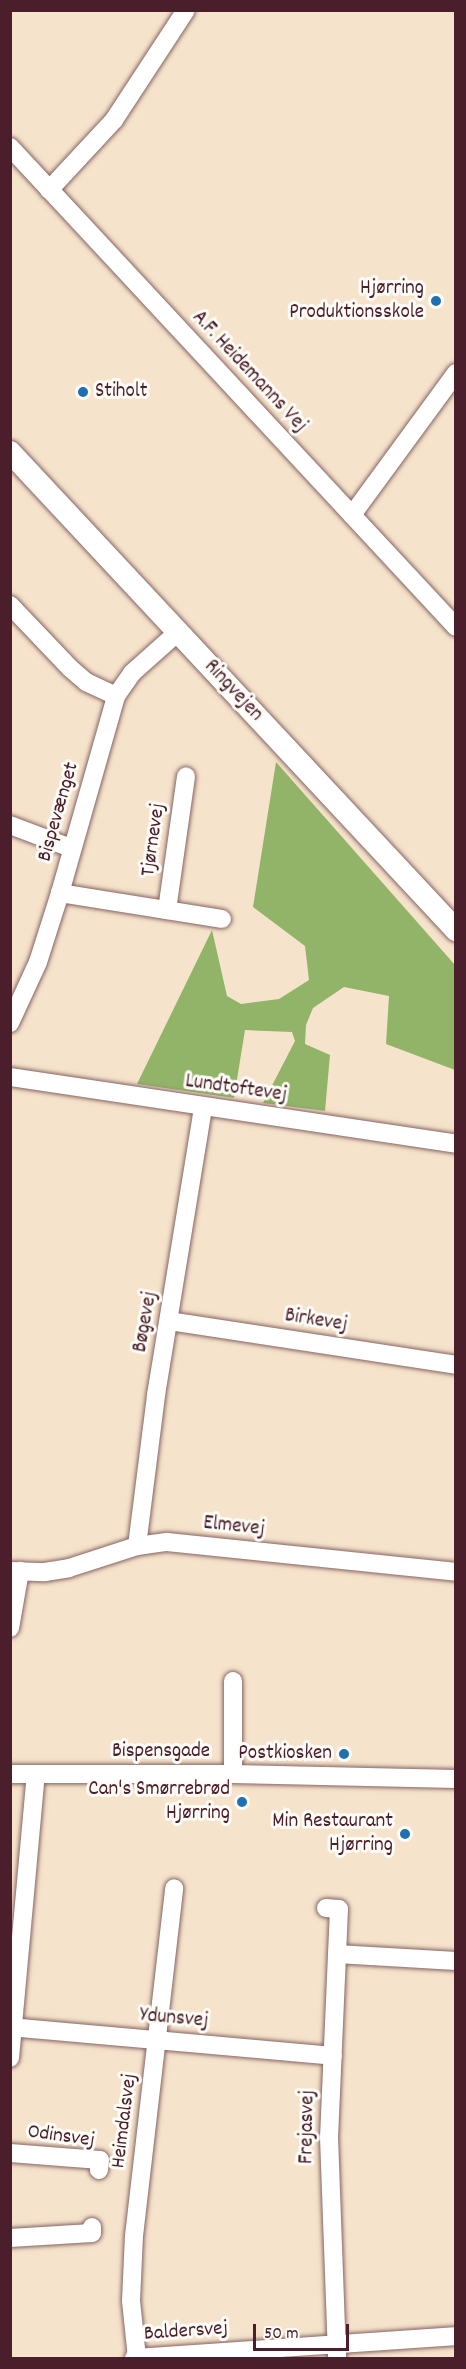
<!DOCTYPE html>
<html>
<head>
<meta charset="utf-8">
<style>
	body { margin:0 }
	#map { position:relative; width:466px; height:2369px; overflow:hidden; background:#f6e3cb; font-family:Dekko,sans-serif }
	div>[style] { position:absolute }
	.forest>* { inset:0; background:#92b468 }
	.roads { filter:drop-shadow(0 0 2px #866463) drop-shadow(0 0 2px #866463) }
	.minor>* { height:18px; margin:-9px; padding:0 9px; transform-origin:9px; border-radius:9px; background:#fff }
	.major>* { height:22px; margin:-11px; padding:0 11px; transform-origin:11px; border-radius:11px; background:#fff }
	.dots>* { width:16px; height:16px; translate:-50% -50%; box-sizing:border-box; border:3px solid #fdfcf7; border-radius:50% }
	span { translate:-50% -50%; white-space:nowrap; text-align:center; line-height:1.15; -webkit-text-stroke:6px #fdfcf7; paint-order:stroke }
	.poi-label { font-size:21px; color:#4a1f2b }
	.right { translate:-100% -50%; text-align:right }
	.left { translate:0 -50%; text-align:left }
	.street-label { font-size:21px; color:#4a1f2b }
	.frame { position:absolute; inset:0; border:12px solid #4a1f2b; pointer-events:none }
	.scale { position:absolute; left:253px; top:2324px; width:96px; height:27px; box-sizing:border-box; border:3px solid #4a1f2b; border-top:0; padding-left:8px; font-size:18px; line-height:21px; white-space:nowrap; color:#4a1f2b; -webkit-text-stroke:4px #fdfcf7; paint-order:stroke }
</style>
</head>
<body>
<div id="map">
	<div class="forest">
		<i style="clip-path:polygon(276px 762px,455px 965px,455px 1070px,386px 1044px,389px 996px,344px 987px,313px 1008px,306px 1025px,305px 1044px,330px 1055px,325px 1111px,263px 1103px,295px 1041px,292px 1032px,245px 1030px,234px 1098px,137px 1084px,212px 930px,227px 996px,241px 1004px,279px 999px,309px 980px,305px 946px,253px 907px)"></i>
	</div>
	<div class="roads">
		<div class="minor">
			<i style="left:10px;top:147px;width:655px;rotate:47.1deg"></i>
			<i style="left:49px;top:190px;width:96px;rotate:-47.1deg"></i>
			<i style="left:114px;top:120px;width:131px;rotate:-56.8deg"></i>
			<i style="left:352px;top:515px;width:176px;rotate:-53.8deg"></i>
			<i style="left:10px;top:605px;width:87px;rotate:46.4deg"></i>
			<i style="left:70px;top:668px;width:21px;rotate:41deg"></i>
			<i style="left:86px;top:682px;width:33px;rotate:25deg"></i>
			<i style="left:10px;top:825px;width:65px;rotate:20.7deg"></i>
			<i style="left:60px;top:893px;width:164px;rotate:9.1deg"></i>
			<i style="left:167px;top:910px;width:135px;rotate:-81.9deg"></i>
			<i style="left:10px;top:1023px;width:67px;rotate:-65.3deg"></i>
			<i style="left:38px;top:962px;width:72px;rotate:-72.3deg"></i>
			<i style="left:60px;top:893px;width:205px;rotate:-74.1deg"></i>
			<i style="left:116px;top:696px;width:28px;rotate:-55deg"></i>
			<i style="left:132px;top:673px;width:62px;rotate:-41.7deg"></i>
			<i style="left:10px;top:1077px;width:451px;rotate:8.5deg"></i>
			<i style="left:169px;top:1321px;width:290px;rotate:8.7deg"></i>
			<i style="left:137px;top:1546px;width:152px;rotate:-82.8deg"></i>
			<i style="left:156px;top:1395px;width:291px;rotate:-80.7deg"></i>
			<i style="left:10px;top:1571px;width:35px;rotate:2deg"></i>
			<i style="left:45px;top:1572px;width:24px;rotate:-9deg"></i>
			<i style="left:69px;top:1568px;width:71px;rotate:-17.9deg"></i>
			<i style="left:137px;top:1546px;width:30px;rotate:-8deg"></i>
			<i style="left:167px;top:1542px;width:291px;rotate:5.9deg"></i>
			<i style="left:10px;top:1628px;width:58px;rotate:-80deg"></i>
			<i style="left:10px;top:1774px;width:223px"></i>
			<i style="left:233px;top:1774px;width:223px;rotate:1.3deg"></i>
			<i style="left:233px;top:1774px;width:93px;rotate:-90deg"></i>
			<i style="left:326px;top:1908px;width:13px;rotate:4deg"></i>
			<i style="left:339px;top:1909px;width:228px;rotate:92.5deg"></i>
			<i style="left:329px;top:2137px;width:221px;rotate:87.9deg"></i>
			<i style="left:337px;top:1954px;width:119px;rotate:3.4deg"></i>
			<i style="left:10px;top:2027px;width:324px;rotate:5.1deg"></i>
			<i style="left:10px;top:2058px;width:285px;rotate:-84.8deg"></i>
			<i style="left:10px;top:2153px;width:90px;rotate:4.4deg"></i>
			<i style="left:100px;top:2160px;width:10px;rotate:96deg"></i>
			<i style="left:10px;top:2238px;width:82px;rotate:-3.5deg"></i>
			<i style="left:92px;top:2233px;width:6px;rotate:-90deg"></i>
			<i style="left:134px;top:2358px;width:323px;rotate:-3.9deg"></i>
			<i style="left:137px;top:2358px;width:57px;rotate:-96deg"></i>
			<i style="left:131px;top:2301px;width:65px;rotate:-87.4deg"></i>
			<i style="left:134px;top:2236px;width:350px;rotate:-83.4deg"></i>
		</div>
		<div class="major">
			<i style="left:10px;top:452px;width:654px;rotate:46.98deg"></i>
		</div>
	</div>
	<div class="dots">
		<i style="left:436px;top:301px;background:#1f6fb2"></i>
		<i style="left:83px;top:392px;background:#1f6fb2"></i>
		<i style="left:344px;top:1754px;background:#1f6fb2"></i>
		<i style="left:242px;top:1802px;background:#1f6fb2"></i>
		<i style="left:405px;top:1834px;background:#1f6fb2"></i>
	</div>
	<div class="poi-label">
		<span class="right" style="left:424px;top:301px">Hjørring<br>Produktionsskole</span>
		<span class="left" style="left:95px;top:392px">Stiholt</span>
		<span class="right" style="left:332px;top:1754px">Postkiosken</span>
		<span class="right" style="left:230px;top:1802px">Can's Smørrebrød<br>Hjørring</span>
		<span class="right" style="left:393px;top:1834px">Min Restaurant<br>Hjørring</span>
	</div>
	<div class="street-label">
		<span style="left:249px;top:372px;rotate:47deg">A.F. Heidemanns Vej</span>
		<span style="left:233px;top:691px;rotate:47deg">Ringvejen</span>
		<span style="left:59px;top:812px;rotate:-74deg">Bispevænget</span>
		<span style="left:154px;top:840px;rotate:-82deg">Tjørnevej</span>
		<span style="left:236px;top:1089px;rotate:8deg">Lundtoftevej</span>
		<span style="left:316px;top:1321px;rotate:9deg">Birkevej</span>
		<span style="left:146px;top:1322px;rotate:-80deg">Bøgevej</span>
		<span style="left:234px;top:1527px;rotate:6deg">Elmevej</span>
		<span style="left:161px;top:1752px">Bispensgade</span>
		<span style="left:174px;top:2019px;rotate:5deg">Ydunsvej</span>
		<span style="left:125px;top:2121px;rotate:-83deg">Heimdalsvej</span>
		<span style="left:308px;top:2127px;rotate:-89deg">Frejasvej</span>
		<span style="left:61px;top:2137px;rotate:8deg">Odinsvej</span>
		<span style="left:186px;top:2332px;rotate:-4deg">Baldersvej</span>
	</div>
	<div class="frame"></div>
	<div class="scale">50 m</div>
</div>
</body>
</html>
